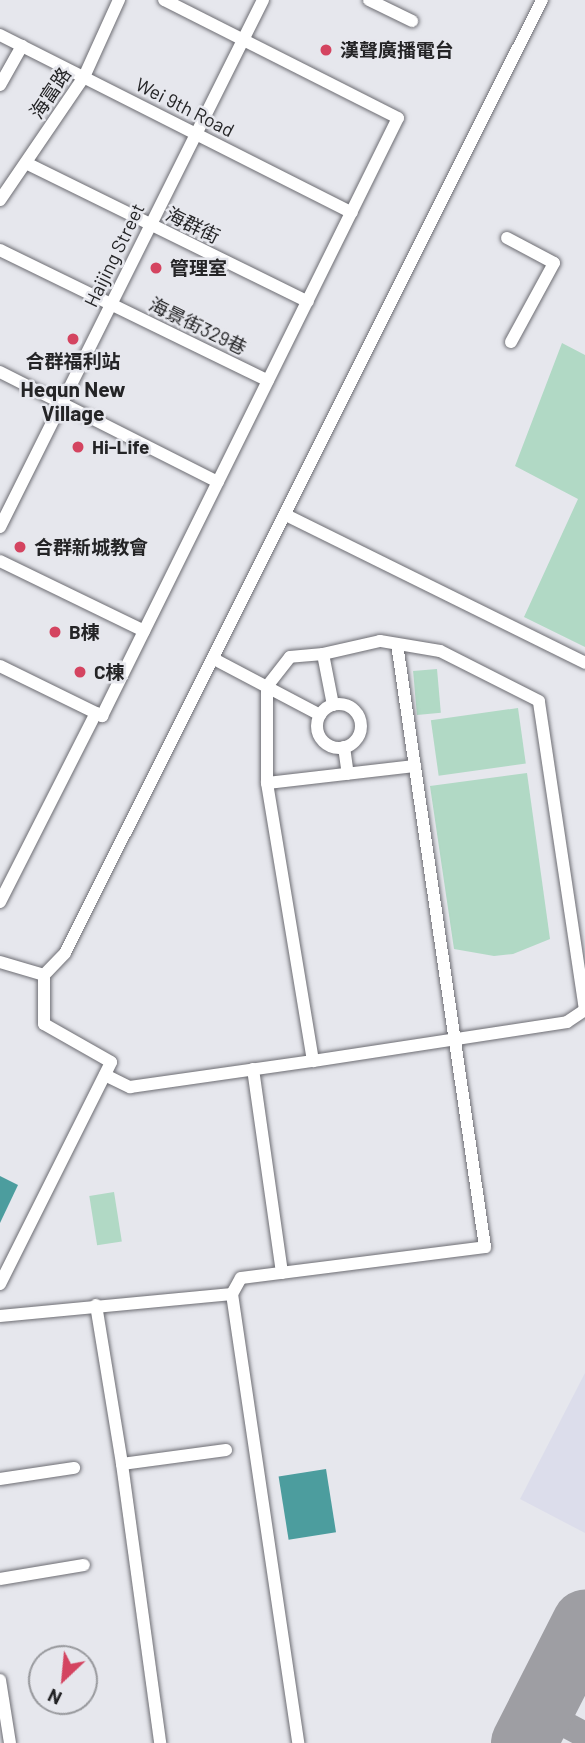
<!DOCTYPE html>
<html>
<head>
<meta charset="utf-8">
<style>
	body { margin:0 }
	#map { position:relative; width:585px; height:1743px; overflow:hidden; background:#e6e7ed; font-family:Barlow,"Noto Sans TC",sans-serif }
	div>[style] { position:absolute }
	.built>* { inset:0; background:#dcddeb }
	.green>* { inset:0; background:#b1d9c5; transform-origin:0 0 }
	.water>* { inset:0; background:#4c9d9e; transform-origin:0 0 }
	.taxiway>* { height:26px; margin:-13px; padding:0 13px; transform-origin:13px; border-radius:13px; background:#9e9ea3 }
	.runway>* { height:66px; margin:-33px; padding:0 33px; transform-origin:33px; border-radius:33px; background:#9e9ea3 }
	.roads { filter:drop-shadow(0 0 2px #6d6d73) drop-shadow(0 0 2px #6d6d73) }
	.minor>* { height:12px; margin:-6px; padding:0 6px; transform-origin:6px; border-radius:6px; background:#fff }
	.minor>.ring { margin:-6px; padding:0; box-sizing:content-box; background:none; border:12px solid #fff; border-radius:50% }
	.dots>* { width:19px; height:19px; translate:-50% -50%; box-sizing:border-box; border:4px solid #e6e7ed; border-radius:50% }
	span { translate:-50% -50%; white-space:nowrap; text-align:center; line-height:1.15; -webkit-text-stroke:5px #e6e7ed; paint-order:stroke }
	.poi-label { font-size:19px; color:#242426; font-weight:700 }
	.left { translate:0 -50%; text-align:left }
	.street-label { font-size:19px; color:#242426 }
	.neighbourhood-label { font-size:21px; color:#242426; font-weight:700 }
	.north { position:absolute; left:28px; top:1645px; width:70px; height:70px; box-sizing:border-box; background:#e6e7ed; border:2px solid #98999d; border-radius:50%; rotate:206deg; font-size:19px; font-weight:700; line-height:28px; text-align:center; color:#242426 }
	.north::after { content:''; display:block; margin:auto; width:24px; height:32px; background:#d44460; clip-path:polygon(50% 0,100% 100%,50% 72%,0 100%) }
</style>
</head>
<body>
<div id="map">
	<div class="built">
		<i style="clip-path:polygon(585px 1373px,585px 1533px,520px 1499px)"></i>
	</div>
	<div class="green">
		<i style="clip-path:polygon(562px 343px,585px 355px,585px 647px,524px 617px,578px 499px,515px 466px)"></i>
		<i style="left:437px;top:669px;width:44px;height:24px;rotate:85deg"></i>
		<i style="left:518px;top:708px;width:56px;height:88px;rotate:82deg"></i>
		<i style="clip-path:polygon(527px 773px,550px 939px,513px 954px,494px 956px,454px 949px,430px 786px)"></i>
		<i style="left:114px;top:1192px;width:50px;height:25px;rotate:81deg"></i>
	</div>
	<div class="water">
		<i style="clip-path:polygon(0 1176px,18px 1185px,0 1223px)"></i>
		<i style="left:326px;top:1469px;width:64px;height:48px;rotate:81deg"></i>
	</div>
	<div class="taxiway">
		<i style="left:540px;top:1711px;width:51px;rotate:28.1deg"></i>
	</div>
	<div class="runway">
		<i style="left:524px;top:1743px;width:135px;rotate:-63.1deg"></i>
	</div>
	<div class="roads">
		<div class="minor">
			<i style="left:369px;top:0;width:48px;rotate:26deg"></i>
			<i style="left:0;top:35px;width:394px;rotate:26.8deg"></i>
			<i style="left:0;top:85px;width:45px;rotate:-60.6deg"></i>
			<i style="left:26px;top:163px;width:314px;rotate:26.2deg"></i>
			<i style="left:0;top:200px;width:149px;rotate:-55.7deg"></i>
			<i style="left:84px;top:77px;width:85px;rotate:-65.6deg"></i>
			<i style="left:507px;top:238px;width:53px;rotate:28deg"></i>
			<i style="left:554px;top:263px;width:90px;rotate:118.6deg"></i>
			<i style="left:0;top:250px;width:298px;rotate:26deg"></i>
			<i style="left:0;top:372px;width:244px;rotate:26.8deg"></i>
			<i style="left:286px;top:515px;width:334px;rotate:26.3deg"></i>
			<i style="left:0;top:527px;width:589px;rotate:-63.48deg"></i>
			<i style="left:0;top:561px;width:160px;rotate:25.9deg"></i>
			<i style="left:323px;top:654px;width:52px;rotate:78.9deg"></i>
			<i style="left:214px;top:659px;width:120px;rotate:27.8deg"></i>
			<i style="left:0;top:666px;width:114px;rotate:26.1deg"></i>
			<i style="left:102px;top:716px;width:667px;rotate:-63.67deg"></i>
			<i style="left:398px;top:118px;width:262px;rotate:-153.2deg"></i>
			<i class="ring" style="left:317px;top:704px;width:32px;height:32px"></i>
			<i style="left:344px;top:747px;width:27px;rotate:82deg"></i>
			<i style="left:267px;top:783px;width:149px;rotate:-6.6deg"></i>
			<i style="left:0;top:902px;width:212px;rotate:-63.1deg"></i>
			<i style="left:0;top:962px;width:46px;rotate:16.5deg"></i>
			<i style="left:44px;top:975px;width:30px;rotate:-46deg"></i>
			<i style="left:65px;top:953px;width:1066px;rotate:-63.41deg"></i>
			<i style="left:253px;top:1069px;width:206px;rotate:81.9deg"></i>
			<i style="left:105px;top:1075px;width:28px;rotate:26deg"></i>
			<i style="left:130px;top:1087px;width:185px;rotate:-8.1deg"></i>
			<i style="left:313px;top:1061px;width:257px;rotate:-8.7deg"></i>
			<i style="left:567px;top:1022px;width:22px;rotate:-34deg"></i>
			<i style="left:585px;top:1010px;width:312px;rotate:-98.5deg"></i>
			<i style="left:539px;top:701px;width:111px;rotate:-153.2deg"></i>
			<i style="left:440px;top:651px;width:61px;rotate:-170.5deg"></i>
			<i style="left:380px;top:641px;width:58px;rotate:167.2deg"></i>
			<i style="left:323px;top:654px;width:33px;rotate:175deg"></i>
			<i style="left:290px;top:657px;width:37px;rotate:128deg"></i>
			<i style="left:267px;top:686px;width:97px;rotate:90deg"></i>
			<i style="left:267px;top:783px;width:282px;rotate:80.6deg"></i>
			<i style="left:0;top:1284px;width:248px;rotate:-63.4deg"></i>
			<i style="left:111px;top:1062px;width:77px;rotate:-150.4deg"></i>
			<i style="left:44px;top:1024px;width:49px;rotate:-90deg"></i>
			<i style="left:232px;top:1294px;width:454px;rotate:81.6deg"></i>
			<i style="left:96px;top:1305px;width:161px;rotate:80.7deg"></i>
			<i style="left:122px;top:1464px;width:282px;rotate:82.2deg"></i>
			<i style="left:0;top:1316px;width:233px;rotate:-5.4deg"></i>
			<i style="left:232px;top:1294px;width:18px;rotate:-61deg"></i>
			<i style="left:241px;top:1278px;width:246px;rotate:-7.2deg"></i>
			<i style="left:485px;top:1247px;width:609px;rotate:-98.3deg"></i>
			<i style="left:122px;top:1464px;width:105px;rotate:-7.7deg"></i>
			<i style="left:0;top:1479px;width:75px;rotate:-8.5deg"></i>
			<i style="left:0;top:1579px;width:85px;rotate:-9.5deg"></i>
			<i style="left:0;top:1680px;width:64px;rotate:81deg"></i>
		</div>
	</div>
	<div class="dots">
		<i style="left:326px;top:50px;background:#d44460"></i>
		<i style="left:156px;top:268px;background:#d44460"></i>
		<i style="left:73px;top:339px;background:#d44460"></i>
		<i style="left:78px;top:447px;background:#d44460"></i>
		<i style="left:20px;top:547px;background:#d44460"></i>
		<i style="left:55px;top:632px;background:#d44460"></i>
		<i style="left:80px;top:672px;background:#d44460"></i>
	</div>
	<div class="poi-label">
		<span class="left" style="left:340px;top:50px">漢聲廣播電台</span>
		<span class="left" style="left:170px;top:268px">管理室</span>
		<span style="left:73px;top:361px">合群福利站</span>
		<span class="left" style="left:92px;top:447px">Hi-Life</span>
		<span class="left" style="left:34px;top:547px">合群新城教會</span>
		<span class="left" style="left:69px;top:632px">B棟</span>
		<span class="left" style="left:94px;top:672px">C棟</span>
	</div>
	<div class="street-label">
		<span style="left:50px;top:93px;rotate:-56deg">海富路</span>
		<span style="left:185px;top:107px;rotate:27deg">Wei 9th Road</span>
		<span style="left:193px;top:225px;rotate:26deg">海群街</span>
		<span style="left:114px;top:255px;rotate:-64deg">Haijing Street</span>
		<span style="left:198px;top:326px;rotate:26deg">海景街329巷</span>
	</div>
	<div class="neighbourhood-label">
		<span style="left:73px;top:401px">Hequn New<br>Village</span>
	</div>
	<div class="north">N</div>
</div>
</body>
</html>
